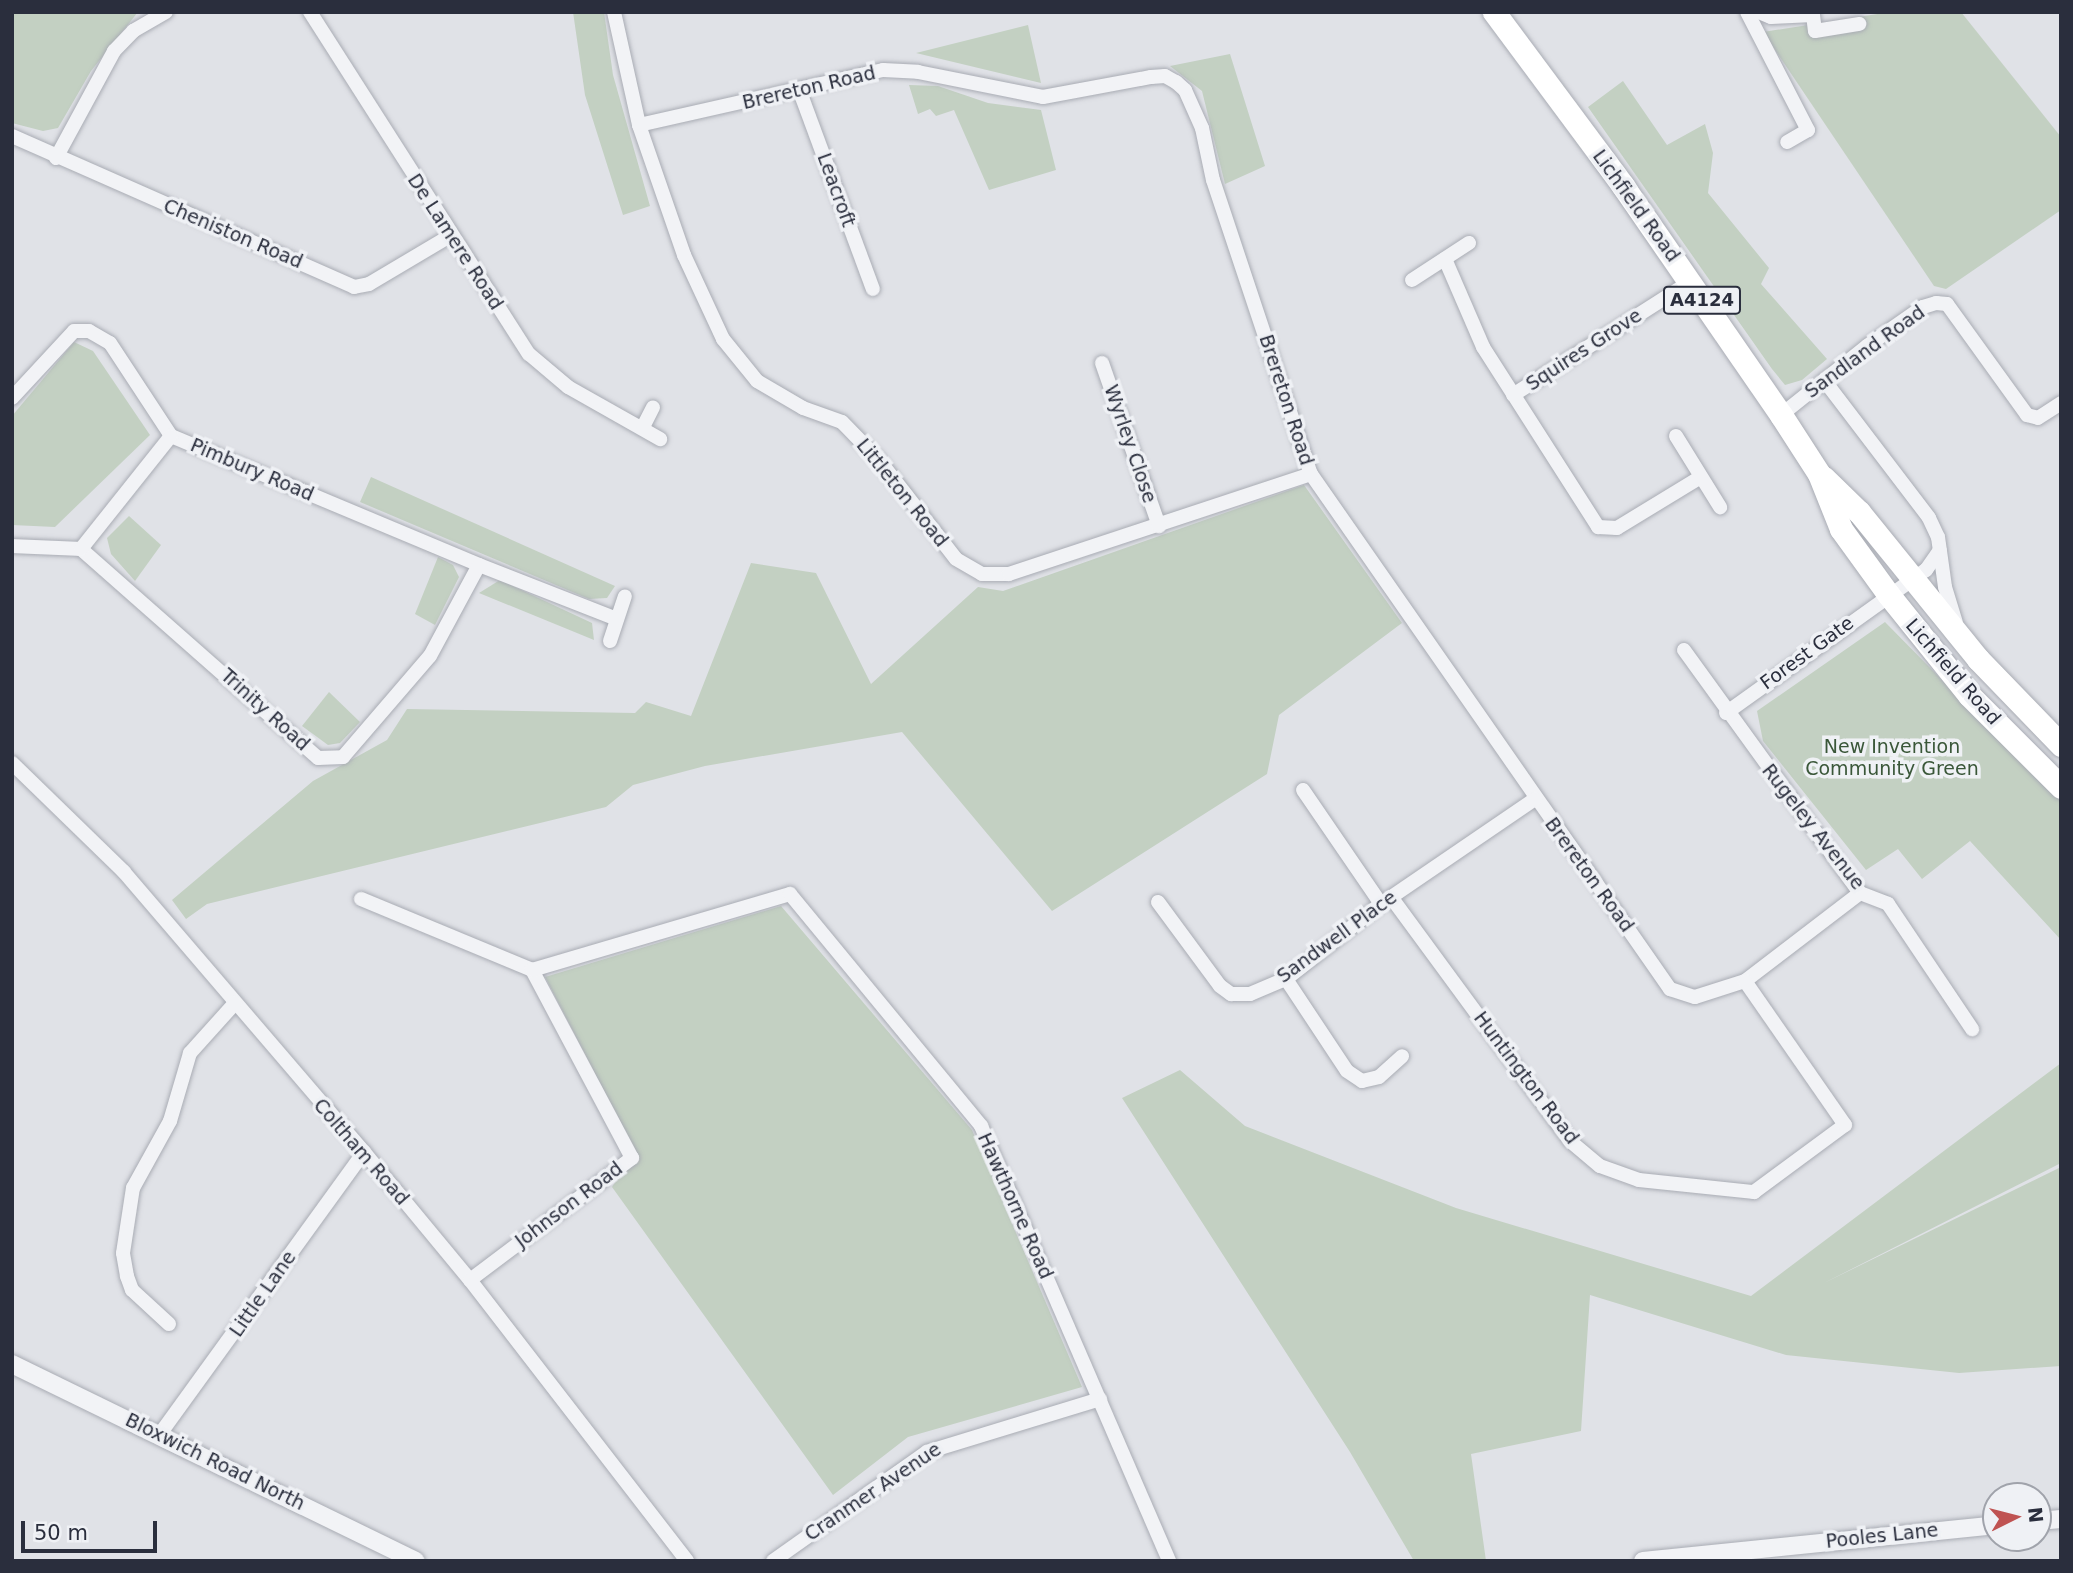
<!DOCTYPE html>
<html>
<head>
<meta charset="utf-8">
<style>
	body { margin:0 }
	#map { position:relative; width:2073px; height:1573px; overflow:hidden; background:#e0e2e7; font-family:"DejaVu Sans",sans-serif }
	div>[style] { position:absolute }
	.green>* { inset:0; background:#c3d0c2 }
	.roads { filter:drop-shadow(0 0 2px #a9acb4) drop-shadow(0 0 2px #a9acb4) }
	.minor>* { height:14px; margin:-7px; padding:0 7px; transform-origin:7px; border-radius:7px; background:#f2f3f6 }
	.tertiary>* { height:18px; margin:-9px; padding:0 9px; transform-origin:9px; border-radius:9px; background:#f2f3f6 }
	.primary>* { height:23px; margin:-11.5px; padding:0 11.5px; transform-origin:11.5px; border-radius:11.5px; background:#fff }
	span { translate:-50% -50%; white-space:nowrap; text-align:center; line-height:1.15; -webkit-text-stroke:7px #eff1f5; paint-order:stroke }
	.shield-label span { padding:2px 5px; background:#eff1f5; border:2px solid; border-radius:5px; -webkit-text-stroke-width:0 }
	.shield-label { font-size:18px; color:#2a2e3d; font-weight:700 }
	.street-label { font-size:19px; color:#2a2e3d }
	.park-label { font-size:19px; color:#3a5739 }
	.frame { position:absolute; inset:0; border:14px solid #2a2e3d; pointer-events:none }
	.north { position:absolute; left:1982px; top:1482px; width:70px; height:70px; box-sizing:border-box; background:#eff1f5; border:2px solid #a0a3ab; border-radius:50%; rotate:84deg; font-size:19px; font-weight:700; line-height:28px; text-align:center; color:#2a2e3d }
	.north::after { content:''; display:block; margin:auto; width:24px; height:32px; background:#bf5352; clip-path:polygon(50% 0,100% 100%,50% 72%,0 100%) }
	.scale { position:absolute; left:21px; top:1521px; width:136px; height:32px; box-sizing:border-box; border:4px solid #2a2e3d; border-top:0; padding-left:9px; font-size:21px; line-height:24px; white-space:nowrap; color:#2a2e3d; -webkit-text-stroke:5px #eff1f5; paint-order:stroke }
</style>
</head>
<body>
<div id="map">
	<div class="green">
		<i style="clip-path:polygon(12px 12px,138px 12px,91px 71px,58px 128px,43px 131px,12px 123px)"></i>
		<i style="clip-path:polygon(573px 12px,604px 12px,613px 75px,650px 206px,623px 215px,585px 95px)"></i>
		<i style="clip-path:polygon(1890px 12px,1961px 12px,2061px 137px,2061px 210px,1946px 289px,1934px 286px,1763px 32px)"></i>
		<i style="clip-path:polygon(1028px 25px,1041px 83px,916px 53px)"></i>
		<i style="clip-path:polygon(1230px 54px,1265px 166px,1225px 184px,1202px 91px,1170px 66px)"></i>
		<i style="clip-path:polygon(1623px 81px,1667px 145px,1705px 124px,1713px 153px,1708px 193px,1769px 268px,1761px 284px,1827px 359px,1802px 380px,1785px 385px,1772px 369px,1588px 107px)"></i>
		<i style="clip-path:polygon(909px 85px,938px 86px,988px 103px,1041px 110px,1056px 170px,989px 190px,954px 110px,936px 116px,930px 109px,918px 114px)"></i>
		<i style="clip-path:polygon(74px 342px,93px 351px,150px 435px,55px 527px,12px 525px,12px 416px)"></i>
		<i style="clip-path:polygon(371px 477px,615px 586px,607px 598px,589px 599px,360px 502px)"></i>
		<i style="clip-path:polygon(1304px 485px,1402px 623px,1279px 715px,1267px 774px,1052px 911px,902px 732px,705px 766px,633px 785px,606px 807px,207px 904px,186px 919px,172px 900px,313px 781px,387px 740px,407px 709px,635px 713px,646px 702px,691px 716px,751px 563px,816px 573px,871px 684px,978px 587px,1003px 591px)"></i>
		<i style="clip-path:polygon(129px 516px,161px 545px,135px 581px,111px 554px,107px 538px)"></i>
		<i style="clip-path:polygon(438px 557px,453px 565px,459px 577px,435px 625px,415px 614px)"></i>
		<i style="clip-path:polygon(500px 580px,592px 623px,594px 640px,479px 593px)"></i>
		<i style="clip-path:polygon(1885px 622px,2061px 801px,2061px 940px,1970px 841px,1922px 879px,1898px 849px,1866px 870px,1763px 741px,1757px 711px)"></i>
		<i style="clip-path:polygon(329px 692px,360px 722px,340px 743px,328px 745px,302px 726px)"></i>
		<i style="clip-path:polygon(781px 906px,972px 1130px,1082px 1387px,908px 1437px,833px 1495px,612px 1187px,635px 1151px,545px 977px)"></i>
		<i style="clip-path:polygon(2061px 1063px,2061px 1163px,1824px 1283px,2061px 1167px,2061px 1366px,1959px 1373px,1786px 1355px,1590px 1295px,1581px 1431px,1471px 1454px,1486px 1561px,1414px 1561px,1350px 1452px,1122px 1098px,1180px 1070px,1245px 1126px,1456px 1208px,1751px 1296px)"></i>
	</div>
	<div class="roads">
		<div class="minor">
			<i style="left:310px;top:12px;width:406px;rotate:57.4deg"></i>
			<i style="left:529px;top:354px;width:51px;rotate:40.2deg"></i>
			<i style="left:568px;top:387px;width:106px;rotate:29.5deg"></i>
			<i style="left:614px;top:12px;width:116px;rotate:77.5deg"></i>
			<i style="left:639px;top:125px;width:138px;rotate:70.9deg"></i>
			<i style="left:684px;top:255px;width:93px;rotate:65.1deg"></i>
			<i style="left:723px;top:339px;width:54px;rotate:51deg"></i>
			<i style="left:757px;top:381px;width:53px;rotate:30.4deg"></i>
			<i style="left:803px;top:408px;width:41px;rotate:19.7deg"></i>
			<i style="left:842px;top:422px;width:53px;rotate:45.8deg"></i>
			<i style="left:879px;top:460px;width:125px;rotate:52.1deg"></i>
			<i style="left:956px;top:559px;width:30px;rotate:30deg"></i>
			<i style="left:982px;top:574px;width:27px"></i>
			<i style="left:1009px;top:574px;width:318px;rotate:-18.3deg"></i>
			<i style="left:1747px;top:12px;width:133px;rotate:62.7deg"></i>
			<i style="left:1808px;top:130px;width:24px;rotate:150deg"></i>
			<i style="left:1759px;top:12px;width:13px;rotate:23deg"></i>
			<i style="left:1771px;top:17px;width:42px;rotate:-2.7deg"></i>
			<i style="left:1813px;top:15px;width:16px;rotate:83deg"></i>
			<i style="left:1815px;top:31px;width:45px;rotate:-9deg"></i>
			<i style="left:800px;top:92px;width:210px;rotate:69.7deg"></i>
			<i style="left:639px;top:125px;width:250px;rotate:-12.7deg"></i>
			<i style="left:883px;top:70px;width:35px;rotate:3deg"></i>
			<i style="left:918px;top:72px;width:127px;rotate:11.3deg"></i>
			<i style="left:1043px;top:97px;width:110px;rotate:-10.5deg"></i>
			<i style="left:1151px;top:77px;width:14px;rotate:-4deg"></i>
			<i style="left:1165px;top:76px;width:13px;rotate:29deg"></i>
			<i style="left:1176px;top:82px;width:12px;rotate:42deg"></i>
			<i style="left:1185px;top:90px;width:42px;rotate:65.9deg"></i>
			<i style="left:1202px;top:128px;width:53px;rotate:78.1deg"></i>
			<i style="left:1213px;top:180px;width:310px;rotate:71.6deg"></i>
			<i style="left:1311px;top:474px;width:628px;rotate:55.12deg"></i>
			<i style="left:1670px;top:989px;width:26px;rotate:18deg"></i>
			<i style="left:1695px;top:997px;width:52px;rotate:-17.7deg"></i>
			<i style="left:1745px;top:981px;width:145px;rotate:-37.4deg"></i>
			<i style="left:12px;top:136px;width:374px;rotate:23.8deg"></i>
			<i style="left:354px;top:287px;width:15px;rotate:-11deg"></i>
			<i style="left:369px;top:284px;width:94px;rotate:-30.7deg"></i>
			<i style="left:56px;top:158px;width:122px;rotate:-61.5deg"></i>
			<i style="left:114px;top:51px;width:28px;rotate:-46deg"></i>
			<i style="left:133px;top:31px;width:38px;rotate:-30deg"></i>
			<i style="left:1445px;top:259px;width:96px;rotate:66.6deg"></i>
			<i style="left:1483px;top:347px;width:214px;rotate:57.4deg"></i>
			<i style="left:1598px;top:527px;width:19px;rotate:3deg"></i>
			<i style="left:1617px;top:528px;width:98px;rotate:-31.3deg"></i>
			<i style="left:1412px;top:280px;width:68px;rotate:-33deg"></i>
			<i style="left:1102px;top:363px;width:173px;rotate:70.7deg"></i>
			<i style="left:1824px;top:380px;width:173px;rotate:52.7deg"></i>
			<i style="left:1929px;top:518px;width:21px;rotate:65deg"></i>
			<i style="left:1938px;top:537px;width:50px;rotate:82deg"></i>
			<i style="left:1945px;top:587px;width:37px;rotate:73deg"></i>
			<i style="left:1513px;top:395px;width:210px;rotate:-32.6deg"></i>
			<i style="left:12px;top:398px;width:91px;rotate:-47.2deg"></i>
			<i style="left:74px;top:331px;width:15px"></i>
			<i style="left:89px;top:331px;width:24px;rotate:30deg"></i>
			<i style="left:110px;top:343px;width:111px;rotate:56.7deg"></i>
			<i style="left:171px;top:436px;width:334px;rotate:22.7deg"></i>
			<i style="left:1781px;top:415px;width:110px;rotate:-38.7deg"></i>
			<i style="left:1867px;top:346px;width:68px;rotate:-34.9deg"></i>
			<i style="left:1923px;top:307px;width:14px;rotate:-17deg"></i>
			<i style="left:1936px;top:303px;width:11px;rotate:5deg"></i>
			<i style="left:1947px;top:304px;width:137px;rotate:54.2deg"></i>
			<i style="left:2027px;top:415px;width:11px;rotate:15deg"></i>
			<i style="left:2038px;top:418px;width:27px;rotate:-33deg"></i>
			<i style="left:643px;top:427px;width:22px;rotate:-63deg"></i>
			<i style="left:1676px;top:436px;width:84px;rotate:58.2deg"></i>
			<i style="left:12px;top:546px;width:69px;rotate:2.5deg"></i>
			<i style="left:81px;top:549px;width:316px;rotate:41.4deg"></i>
			<i style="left:318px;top:758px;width:25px;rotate:-2deg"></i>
			<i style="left:343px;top:757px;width:133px;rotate:-49.3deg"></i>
			<i style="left:430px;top:656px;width:103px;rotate:-61.7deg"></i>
			<i style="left:479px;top:565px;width:148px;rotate:21.4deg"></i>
			<i style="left:81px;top:549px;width:144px;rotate:-51.5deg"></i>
			<i style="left:610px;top:641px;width:47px;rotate:-71.6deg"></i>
			<i style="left:1684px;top:650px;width:300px;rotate:54.1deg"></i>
			<i style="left:1860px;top:893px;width:30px;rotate:21deg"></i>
			<i style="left:1888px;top:904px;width:151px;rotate:56.1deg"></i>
			<i style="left:1726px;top:713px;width:246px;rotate:-35.6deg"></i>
			<i style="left:1926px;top:570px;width:24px;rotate:-55deg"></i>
			<i style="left:12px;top:763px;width:156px;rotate:44.2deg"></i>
			<i style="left:124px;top:872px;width:369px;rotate:49.4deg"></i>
			<i style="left:364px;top:1152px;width:166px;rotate:50.4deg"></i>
			<i style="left:470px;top:1280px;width:355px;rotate:52.3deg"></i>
			<i style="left:1303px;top:790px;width:138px;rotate:55.6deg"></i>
			<i style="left:1391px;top:897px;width:303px;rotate:53.7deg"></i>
			<i style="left:1570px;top:1141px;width:39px;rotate:40deg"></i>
			<i style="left:1600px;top:1166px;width:41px;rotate:19.7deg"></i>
			<i style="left:1639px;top:1180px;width:116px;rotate:6deg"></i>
			<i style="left:1754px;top:1192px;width:113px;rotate:-36.4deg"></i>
			<i style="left:1845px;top:1125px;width:175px;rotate:-124.8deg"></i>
			<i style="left:361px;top:899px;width:185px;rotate:22.5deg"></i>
			<i style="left:1158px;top:902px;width:104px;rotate:53.6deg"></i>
			<i style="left:1220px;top:986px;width:14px;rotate:36deg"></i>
			<i style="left:1231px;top:994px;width:19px"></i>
			<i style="left:1250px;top:994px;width:39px;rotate:-23deg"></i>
			<i style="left:1286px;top:979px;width:121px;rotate:-38.3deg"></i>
			<i style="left:1381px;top:904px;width:186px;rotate:-34.3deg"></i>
			<i style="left:1286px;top:979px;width:110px;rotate:56.5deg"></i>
			<i style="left:1347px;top:1071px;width:18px;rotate:34deg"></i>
			<i style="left:1362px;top:1081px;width:17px;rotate:-13deg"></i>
			<i style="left:1379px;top:1077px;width:31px;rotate:-42deg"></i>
			<i style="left:470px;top:1280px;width:203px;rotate:-37deg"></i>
			<i style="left:632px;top:1158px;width:213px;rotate:-118deg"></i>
			<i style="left:532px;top:970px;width:269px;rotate:-16.4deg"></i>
			<i style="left:790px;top:894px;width:301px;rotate:50.5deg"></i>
			<i style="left:981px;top:1126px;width:474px;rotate:66.6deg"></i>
			<i style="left:169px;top:1324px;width:50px;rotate:-137.4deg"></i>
			<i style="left:132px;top:1290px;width:15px;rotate:-110deg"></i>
			<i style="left:127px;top:1276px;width:23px;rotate:-100deg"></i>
			<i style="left:123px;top:1253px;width:66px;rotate:-81.3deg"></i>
			<i style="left:133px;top:1188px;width:77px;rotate:-61.1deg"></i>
			<i style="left:170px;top:1121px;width:71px;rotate:-73.6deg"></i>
			<i style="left:190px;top:1053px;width:67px;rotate:-48deg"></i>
			<i style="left:160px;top:1434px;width:348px;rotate:-54.1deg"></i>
			<i style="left:773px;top:1561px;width:189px;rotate:-35.3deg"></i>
			<i style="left:927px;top:1452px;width:181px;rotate:-17deg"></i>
		</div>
		<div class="tertiary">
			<i style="left:12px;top:1364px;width:449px;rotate:26deg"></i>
			<i style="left:2038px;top:1521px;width:23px;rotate:-5deg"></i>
			<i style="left:1643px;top:1561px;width:355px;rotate:-5.8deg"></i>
		</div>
		<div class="primary">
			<i style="left:1494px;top:12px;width:217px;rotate:53.4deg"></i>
			<i style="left:1623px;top:186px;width:278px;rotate:55.4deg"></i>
			<i style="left:1781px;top:415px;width:70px;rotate:57.2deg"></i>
			<i style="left:1819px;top:474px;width:59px;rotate:68.2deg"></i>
			<i style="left:1841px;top:529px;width:80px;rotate:54.1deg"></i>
			<i style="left:1888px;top:594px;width:129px;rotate:51.3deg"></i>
			<i style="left:1969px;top:695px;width:130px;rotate:45deg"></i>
			<i style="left:1824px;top:478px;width:49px;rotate:44.2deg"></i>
			<i style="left:1859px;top:512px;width:189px;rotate:51deg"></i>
			<i style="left:1978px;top:659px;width:120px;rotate:46deg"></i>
		</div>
	</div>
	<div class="shield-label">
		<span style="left:1702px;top:300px">A4124</span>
	</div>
	<div class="street-label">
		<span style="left:809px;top:88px;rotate:-13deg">Brereton Road</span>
		<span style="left:836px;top:190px;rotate:70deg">Leacroft</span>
		<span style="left:1636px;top:206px;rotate:54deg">Lichfield Road</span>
		<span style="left:233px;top:234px;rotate:23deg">Cheniston Road</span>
		<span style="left:455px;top:242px;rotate:57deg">De Lamere Road</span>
		<span style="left:1584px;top:350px;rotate:-33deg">Squires Grove</span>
		<span style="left:1865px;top:352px;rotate:-36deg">Sandland Road</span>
		<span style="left:1286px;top:400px;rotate:72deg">Brereton Road</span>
		<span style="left:1130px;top:444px;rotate:71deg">Wyrley Close</span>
		<span style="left:252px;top:470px;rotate:23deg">Pimbury Road</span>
		<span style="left:902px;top:493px;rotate:51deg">Littleton Road</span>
		<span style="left:1807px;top:653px;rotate:-36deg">Forest Gate</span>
		<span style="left:1953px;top:672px;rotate:49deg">Lichfield Road</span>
		<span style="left:265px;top:710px;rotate:42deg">Trinity Road</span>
		<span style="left:1813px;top:827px;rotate:52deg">Rugeley Avenue</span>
		<span style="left:1589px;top:875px;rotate:54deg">Brereton Road</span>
		<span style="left:1337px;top:937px;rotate:-36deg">Sandwell Place</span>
		<span style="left:1526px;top:1078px;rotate:53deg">Huntington Road</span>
		<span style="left:361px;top:1152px;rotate:49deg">Coltham Road</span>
		<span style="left:569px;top:1205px;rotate:-37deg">Johnson Road</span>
		<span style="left:1015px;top:1206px;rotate:66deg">Hawthorne Road</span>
		<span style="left:263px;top:1294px;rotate:-55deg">Little Lane</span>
		<span style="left:215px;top:1462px;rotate:26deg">Bloxwich Road North</span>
		<span style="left:873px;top:1492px;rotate:-34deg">Cranmer Avenue</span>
		<span style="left:1882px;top:1536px;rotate:-6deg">Pooles Lane</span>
	</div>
	<div class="park-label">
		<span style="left:1892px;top:758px">New Invention<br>Community Green</span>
	</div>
	<div class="frame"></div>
	<div class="north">N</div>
	<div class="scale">50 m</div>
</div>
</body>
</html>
